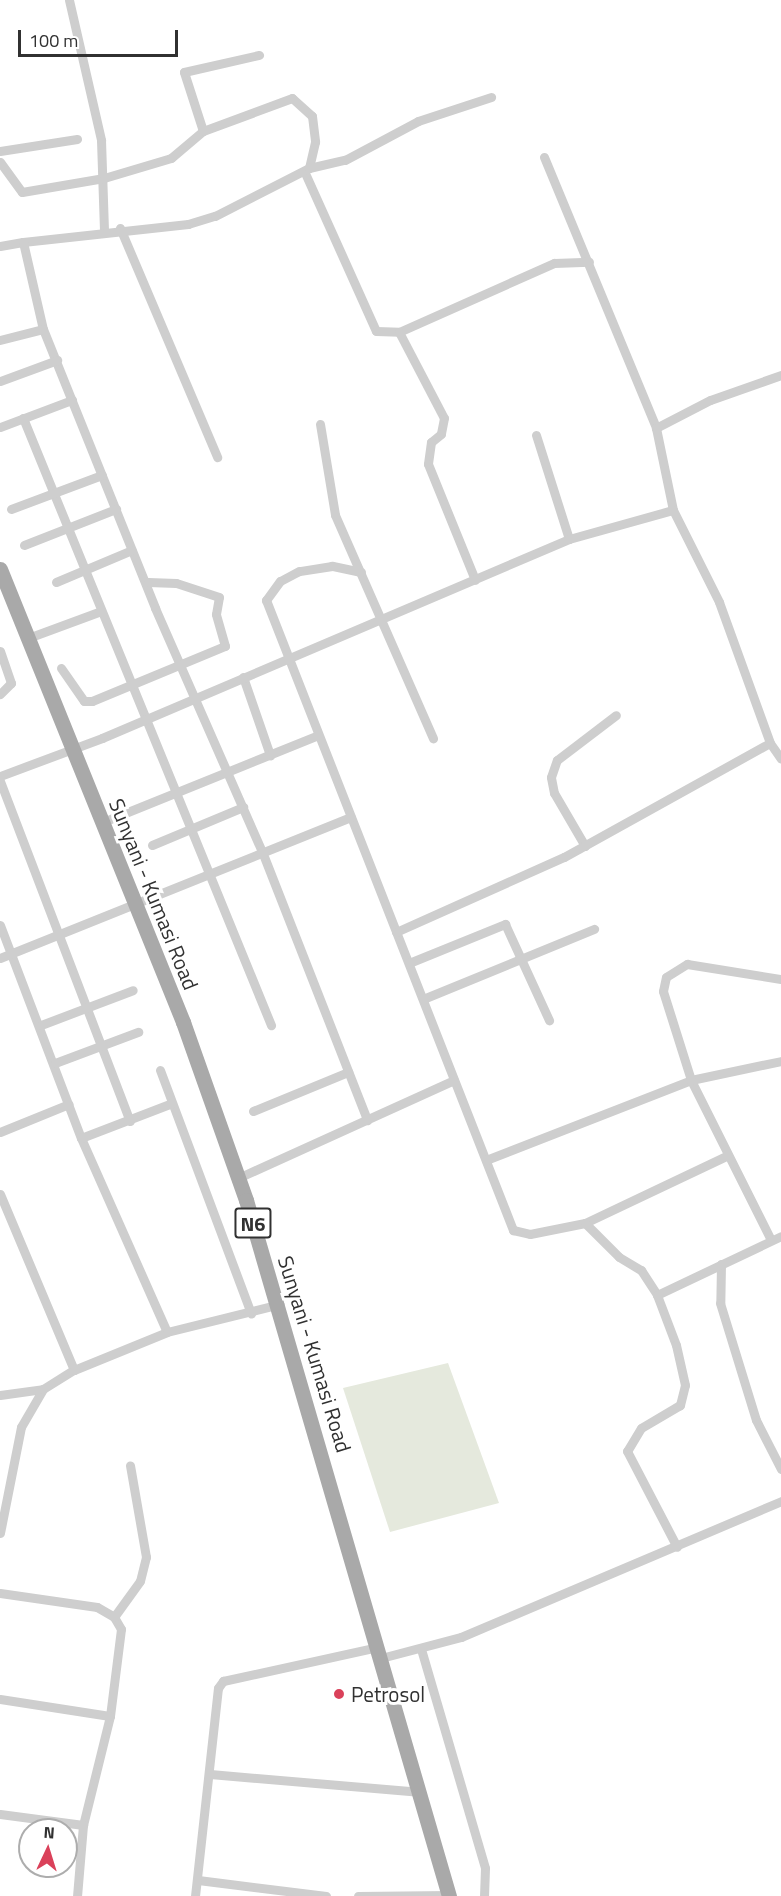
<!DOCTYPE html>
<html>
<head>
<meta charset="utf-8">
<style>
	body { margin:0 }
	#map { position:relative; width:781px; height:1896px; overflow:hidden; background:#fff; font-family:"Titillium Web",sans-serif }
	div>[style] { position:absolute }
	.green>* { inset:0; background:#e5e9dd }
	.street>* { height:9px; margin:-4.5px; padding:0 4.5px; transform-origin:4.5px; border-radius:4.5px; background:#cecece }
	.primary>* { height:15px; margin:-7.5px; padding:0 7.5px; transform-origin:7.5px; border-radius:7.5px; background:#a9a9a9 }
	.dots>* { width:16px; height:16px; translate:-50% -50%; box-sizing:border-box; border:3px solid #fff; border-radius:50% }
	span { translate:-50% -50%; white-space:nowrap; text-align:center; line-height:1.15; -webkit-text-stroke:6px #fff; paint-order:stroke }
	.shield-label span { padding:2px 4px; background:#fff; border:2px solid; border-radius:4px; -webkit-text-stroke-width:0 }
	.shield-label { font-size:20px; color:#313131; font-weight:700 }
	.street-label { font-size:21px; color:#313131 }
	.poi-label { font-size:21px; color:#313131 }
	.left { translate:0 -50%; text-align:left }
	.north { position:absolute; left:18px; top:1818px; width:60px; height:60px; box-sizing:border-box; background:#fff; border:2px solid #adadad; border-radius:50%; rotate:4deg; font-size:16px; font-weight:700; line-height:24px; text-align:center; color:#313131 }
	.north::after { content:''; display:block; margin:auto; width:21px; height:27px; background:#da415a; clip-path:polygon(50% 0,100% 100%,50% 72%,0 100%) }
	.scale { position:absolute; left:18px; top:30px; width:160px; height:27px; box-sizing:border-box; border:3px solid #313131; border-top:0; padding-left:8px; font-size:18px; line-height:21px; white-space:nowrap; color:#313131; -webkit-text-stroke:4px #fff; paint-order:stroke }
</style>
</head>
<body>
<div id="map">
	<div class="green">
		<i style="clip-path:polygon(448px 1363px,499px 1503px,390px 1532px,343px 1388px)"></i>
	</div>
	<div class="street">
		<i style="left:69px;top:0;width:144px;rotate:77.1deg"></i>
		<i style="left:101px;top:140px;width:90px;rotate:88.1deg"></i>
		<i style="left:203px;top:131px;width:62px;rotate:-107.9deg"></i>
		<i style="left:184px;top:72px;width:77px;rotate:-12.8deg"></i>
		<i style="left:0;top:151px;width:78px;rotate:-8.9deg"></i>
		<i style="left:544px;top:157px;width:293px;rotate:67.5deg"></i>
		<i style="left:0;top:162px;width:37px;rotate:54deg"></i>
		<i style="left:22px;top:192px;width:83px;rotate:-9.7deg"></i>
		<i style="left:104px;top:178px;width:70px;rotate:-16.6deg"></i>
		<i style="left:171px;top:158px;width:42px;rotate:-40.2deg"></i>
		<i style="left:203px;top:131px;width:95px;rotate:-20.3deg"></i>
		<i style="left:292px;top:98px;width:27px;rotate:42deg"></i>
		<i style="left:312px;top:116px;width:26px;rotate:83deg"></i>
		<i style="left:315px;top:142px;width:27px;rotate:103deg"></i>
		<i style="left:305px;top:173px;width:173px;rotate:65.8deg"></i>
		<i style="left:376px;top:331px;width:23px;rotate:2deg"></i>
		<i style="left:399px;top:332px;width:170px;rotate:-24deg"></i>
		<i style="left:554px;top:263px;width:35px;rotate:-2deg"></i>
		<i style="left:120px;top:228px;width:249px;rotate:67deg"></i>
		<i style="left:23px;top:242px;width:166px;rotate:-6.2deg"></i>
		<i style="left:188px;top:224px;width:28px;rotate:-17deg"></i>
		<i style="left:215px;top:216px;width:106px;rotate:-27.1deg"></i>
		<i style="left:309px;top:168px;width:37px;rotate:-13deg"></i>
		<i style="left:345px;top:160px;width:83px;rotate:-28.1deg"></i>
		<i style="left:418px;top:121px;width:77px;rotate:-18.2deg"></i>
		<i style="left:0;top:246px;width:23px;rotate:-10deg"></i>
		<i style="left:23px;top:242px;width:89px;rotate:77.1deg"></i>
		<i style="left:43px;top:329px;width:301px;rotate:68.1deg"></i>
		<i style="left:155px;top:608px;width:269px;rotate:66.3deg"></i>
		<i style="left:263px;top:854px;width:286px;rotate:68.6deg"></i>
		<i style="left:399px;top:332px;width:97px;rotate:62.4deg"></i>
		<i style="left:444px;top:418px;width:16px;rotate:101deg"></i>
		<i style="left:441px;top:434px;width:13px;rotate:141deg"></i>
		<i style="left:431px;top:442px;width:22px;rotate:98deg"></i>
		<i style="left:428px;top:464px;width:125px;rotate:67.9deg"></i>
		<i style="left:0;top:340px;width:44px;rotate:-14.3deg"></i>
		<i style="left:781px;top:375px;width:75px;rotate:160.6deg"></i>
		<i style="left:710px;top:400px;width:61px;rotate:152.6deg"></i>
		<i style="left:656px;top:428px;width:84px;rotate:78.3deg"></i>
		<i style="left:673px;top:510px;width:103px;rotate:63.4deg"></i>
		<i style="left:719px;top:602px;width:150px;rotate:70.1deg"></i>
		<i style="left:770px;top:743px;width:19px;rotate:55deg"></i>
		<i style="left:0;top:381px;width:61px;rotate:-20.2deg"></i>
		<i style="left:23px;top:418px;width:656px;rotate:67.78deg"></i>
		<i style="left:320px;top:424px;width:92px;rotate:80.6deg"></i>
		<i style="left:335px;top:515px;width:244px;rotate:66.3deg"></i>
		<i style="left:0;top:427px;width:77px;rotate:-20.6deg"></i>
		<i style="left:536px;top:435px;width:109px;rotate:72.4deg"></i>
		<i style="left:11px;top:509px;width:97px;rotate:-20.5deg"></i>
		<i style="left:24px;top:545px;width:99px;rotate:-21.4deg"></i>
		<i style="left:361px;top:572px;width:30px;rotate:-168deg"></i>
		<i style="left:332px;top:566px;width:33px;rotate:171deg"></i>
		<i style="left:299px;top:571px;width:21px;rotate:152deg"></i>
		<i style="left:280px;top:581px;width:24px;rotate:126deg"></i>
		<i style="left:266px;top:600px;width:677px;rotate:68.59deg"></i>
		<i style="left:513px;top:1230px;width:17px;rotate:13deg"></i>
		<i style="left:530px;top:1234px;width:56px;rotate:-11.3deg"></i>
		<i style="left:585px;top:1223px;width:156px;rotate:-25.4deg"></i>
		<i style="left:56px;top:582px;width:82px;rotate:-22.8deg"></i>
		<i style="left:28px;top:638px;width:78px;rotate:-20.3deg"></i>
		<i style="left:0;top:651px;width:34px;rotate:71deg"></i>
		<i style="left:11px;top:683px;width:16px;rotate:135deg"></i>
		<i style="left:61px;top:668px;width:40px;rotate:55.1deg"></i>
		<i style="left:84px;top:701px;width:8px"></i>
		<i style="left:92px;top:701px;width:144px;rotate:-22.5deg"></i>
		<i style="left:225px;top:646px;width:33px;rotate:-106deg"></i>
		<i style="left:216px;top:614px;width:17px;rotate:-80deg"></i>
		<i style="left:219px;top:597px;width:45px;rotate:-162deg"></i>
		<i style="left:176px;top:583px;width:28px;rotate:-178deg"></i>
		<i style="left:243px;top:677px;width:83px;rotate:70.9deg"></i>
		<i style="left:0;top:776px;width:109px;rotate:-20.4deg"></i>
		<i style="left:102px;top:738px;width:508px;rotate:-23.08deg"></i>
		<i style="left:569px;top:539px;width:108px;rotate:-15.6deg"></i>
		<i style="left:0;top:781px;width:364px;rotate:69.1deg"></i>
		<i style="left:103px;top:822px;width:232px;rotate:-22deg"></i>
		<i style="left:152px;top:845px;width:99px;rotate:-22.7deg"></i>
		<i style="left:585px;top:846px;width:61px;rotate:-120.3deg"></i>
		<i style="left:554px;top:793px;width:16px;rotate:-101deg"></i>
		<i style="left:551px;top:777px;width:18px;rotate:-71deg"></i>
		<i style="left:557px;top:760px;width:74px;rotate:-37.3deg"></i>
		<i style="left:0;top:925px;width:228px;rotate:69.2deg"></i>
		<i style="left:81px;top:1138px;width:212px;rotate:66.1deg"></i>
		<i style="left:396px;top:932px;width:184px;rotate:-24.1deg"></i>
		<i style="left:564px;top:857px;width:235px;rotate:-29deg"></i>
		<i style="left:0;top:958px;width:378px;rotate:-21.9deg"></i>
		<i style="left:409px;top:963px;width:104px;rotate:-22.1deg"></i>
		<i style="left:505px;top:924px;width:106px;rotate:65.4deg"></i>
		<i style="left:423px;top:999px;width:185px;rotate:-22.3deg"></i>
		<i style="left:41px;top:1025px;width:98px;rotate:-20.8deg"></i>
		<i style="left:55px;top:1063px;width:89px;rotate:-20.5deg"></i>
		<i style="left:160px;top:1070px;width:260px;rotate:69.5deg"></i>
		<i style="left:253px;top:1111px;width:103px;rotate:-22.3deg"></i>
		<i style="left:0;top:1132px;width:74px;rotate:-22.1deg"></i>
		<i style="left:81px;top:1138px;width:97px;rotate:-21deg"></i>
		<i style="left:486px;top:1160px;width:220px;rotate:-21.3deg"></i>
		<i style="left:691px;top:1080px;width:92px;rotate:-11.9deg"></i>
		<i style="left:238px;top:1178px;width:237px;rotate:-24.4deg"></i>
		<i style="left:0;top:1194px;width:191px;rotate:67.2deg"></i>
		<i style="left:585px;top:1223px;width:48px;rotate:45deg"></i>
		<i style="left:619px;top:1257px;width:26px;rotate:31deg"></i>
		<i style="left:641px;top:1270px;width:30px;rotate:57deg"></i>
		<i style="left:657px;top:1295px;width:53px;rotate:69.2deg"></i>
		<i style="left:676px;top:1345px;width:41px;rotate:77.3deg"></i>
		<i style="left:685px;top:1385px;width:21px;rotate:104deg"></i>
		<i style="left:680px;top:1405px;width:45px;rotate:149.5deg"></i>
		<i style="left:641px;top:1428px;width:27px;rotate:121deg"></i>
		<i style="left:627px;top:1451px;width:108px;rotate:62.5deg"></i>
		<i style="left:770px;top:1238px;width:177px;rotate:-116.6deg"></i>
		<i style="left:691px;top:1080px;width:93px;rotate:-107.5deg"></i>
		<i style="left:663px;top:991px;width:14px;rotate:-78deg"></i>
		<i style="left:666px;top:977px;width:25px;rotate:-32deg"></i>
		<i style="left:687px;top:964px;width:95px;rotate:9.1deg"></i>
		<i style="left:721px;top:1264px;width:39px;rotate:91deg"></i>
		<i style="left:720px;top:1303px;width:122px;rotate:72.9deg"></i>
		<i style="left:756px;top:1420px;width:55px;rotate:63deg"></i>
		<i style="left:657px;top:1295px;width:137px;rotate:-25.4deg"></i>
		<i style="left:0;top:1395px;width:43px;rotate:-7.9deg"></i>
		<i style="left:0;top:1533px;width:108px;rotate:-78.8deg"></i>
		<i style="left:21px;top:1427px;width:44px;rotate:-59.9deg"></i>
		<i style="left:43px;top:1389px;width:36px;rotate:-32deg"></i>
		<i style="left:74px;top:1370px;width:100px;rotate:-22.2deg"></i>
		<i style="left:167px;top:1332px;width:116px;rotate:-13.9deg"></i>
		<i style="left:0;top:1593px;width:98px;rotate:8.2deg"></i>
		<i style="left:97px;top:1607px;width:20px;rotate:30deg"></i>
		<i style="left:114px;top:1617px;width:14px;rotate:60deg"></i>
		<i style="left:121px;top:1629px;width:88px;rotate:97.2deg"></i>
		<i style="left:110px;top:1716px;width:112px;rotate:103.9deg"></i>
		<i style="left:83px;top:1825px;width:71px;rotate:94.8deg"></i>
		<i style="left:114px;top:1617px;width:44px;rotate:-54.2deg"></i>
		<i style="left:140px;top:1581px;width:25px;rotate:-76deg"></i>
		<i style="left:146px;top:1557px;width:93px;rotate:-99.9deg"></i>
		<i style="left:421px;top:1649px;width:228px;rotate:73.7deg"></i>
		<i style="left:485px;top:1868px;width:28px;rotate:92deg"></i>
		<i style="left:381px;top:1658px;width:83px;rotate:-14.7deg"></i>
		<i style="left:461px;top:1637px;width:348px;rotate:-23deg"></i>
		<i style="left:0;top:1699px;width:111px;rotate:8.8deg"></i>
		<i style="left:210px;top:1774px;width:209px;rotate:4.9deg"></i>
		<i style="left:0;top:1814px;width:84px;rotate:7.5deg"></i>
		<i style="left:198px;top:1880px;width:129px;rotate:7.1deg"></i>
		<i style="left:195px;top:1896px;width:209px;rotate:-83.7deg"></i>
		<i style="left:218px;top:1688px;width:9px;rotate:-54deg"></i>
		<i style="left:223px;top:1681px;width:158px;rotate:-12.4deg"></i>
		<i style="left:358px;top:1896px;width:91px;rotate:-0.6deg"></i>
	</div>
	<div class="primary">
		<i style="left:0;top:569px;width:489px;rotate:68deg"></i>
		<i style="left:183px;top:1022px;width:189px;rotate:70.5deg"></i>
		<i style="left:246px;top:1200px;width:725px;rotate:73.74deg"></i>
	</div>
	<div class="dots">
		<i style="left:339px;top:1694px;background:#da415a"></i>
	</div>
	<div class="shield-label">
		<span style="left:253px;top:1223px">N6</span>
	</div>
	<div class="street-label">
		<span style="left:154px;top:894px;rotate:68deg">Sunyani - Kumasi Road</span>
		<span style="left:315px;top:1354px;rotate:73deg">Sunyani - Kumasi Road</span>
	</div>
	<div class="poi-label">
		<span class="left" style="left:351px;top:1694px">Petrosol</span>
	</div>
	<div class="north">N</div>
	<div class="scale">100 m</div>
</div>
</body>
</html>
